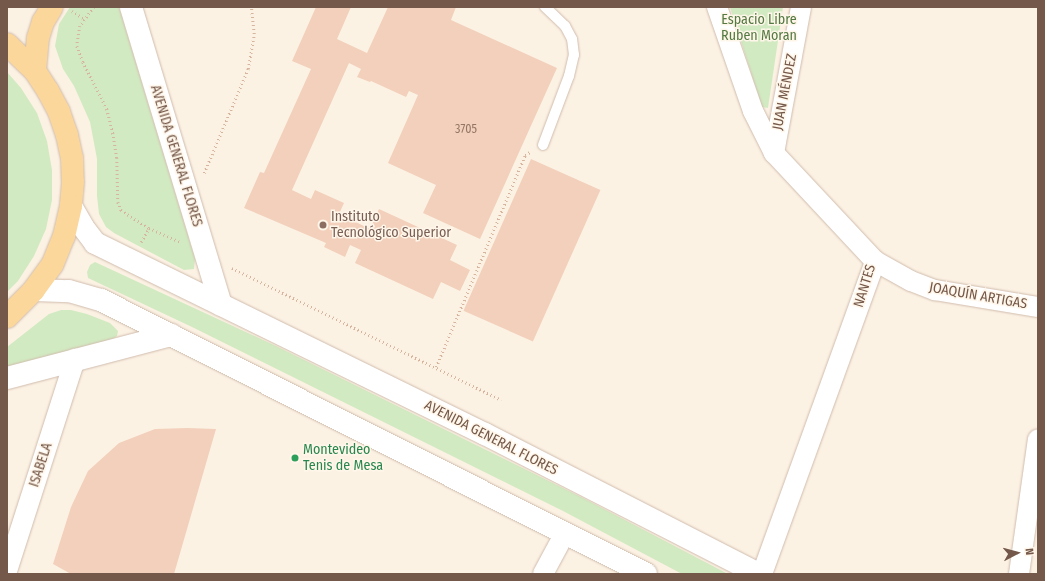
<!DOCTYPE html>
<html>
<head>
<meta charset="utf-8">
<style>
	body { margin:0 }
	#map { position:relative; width:1045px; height:581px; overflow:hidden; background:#fcf2e4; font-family:"Fira Sans Condensed",sans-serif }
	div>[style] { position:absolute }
	.green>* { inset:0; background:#d2eac2 }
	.building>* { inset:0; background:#f2d0bb; transform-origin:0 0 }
	.path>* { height:2.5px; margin-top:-1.25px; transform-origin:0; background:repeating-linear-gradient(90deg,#d6b49e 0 1px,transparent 0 4px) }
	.roads { filter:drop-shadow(0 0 1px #d0bcad) drop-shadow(0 0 1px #d0bcad) }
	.lane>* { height:10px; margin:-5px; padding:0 5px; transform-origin:5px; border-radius:5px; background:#fff }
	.street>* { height:20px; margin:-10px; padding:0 10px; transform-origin:10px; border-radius:10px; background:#fff }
	.secondary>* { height:22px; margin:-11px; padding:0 11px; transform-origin:11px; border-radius:11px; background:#fff }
	.primary>* { height:22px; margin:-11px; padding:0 11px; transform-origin:11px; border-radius:11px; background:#fbd79c }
	.dots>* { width:11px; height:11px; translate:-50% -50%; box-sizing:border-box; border:2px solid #fff6ea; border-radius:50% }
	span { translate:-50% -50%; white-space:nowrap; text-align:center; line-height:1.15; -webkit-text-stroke:3px #fff6ea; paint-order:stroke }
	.number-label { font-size:12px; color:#947666 }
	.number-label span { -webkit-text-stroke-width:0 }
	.park-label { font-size:14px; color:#537a42 }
	.street-label { font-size:14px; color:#745849 }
	.education-label { font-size:14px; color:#785e54 }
	.left { translate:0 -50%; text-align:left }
	.leisure-label { font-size:14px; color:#27864d }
	.frame { position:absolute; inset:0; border:8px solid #745849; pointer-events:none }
	.north { position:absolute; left:997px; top:533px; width:40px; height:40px; -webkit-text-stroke:3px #fff6ea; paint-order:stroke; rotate:84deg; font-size:11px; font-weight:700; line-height:16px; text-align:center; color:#745849 }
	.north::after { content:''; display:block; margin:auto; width:14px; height:18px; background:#745849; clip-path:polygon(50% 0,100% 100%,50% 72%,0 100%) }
</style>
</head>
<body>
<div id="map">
	<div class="green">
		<i style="clip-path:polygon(70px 7px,119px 7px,195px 259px,194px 269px,184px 270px,114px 233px,106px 227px,99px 214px,97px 196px,97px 159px,90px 122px,74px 86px,63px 69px,55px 46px,59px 24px)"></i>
		<i style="clip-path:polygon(730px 7px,783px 7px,768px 108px,762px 107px)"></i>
		<i style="clip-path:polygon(7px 72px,21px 88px,37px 113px,47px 141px,52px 170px,52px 200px,46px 229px,34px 256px,18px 281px,7px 292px)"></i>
		<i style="clip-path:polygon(95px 262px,276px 346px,583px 498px,728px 574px,682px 574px,563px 511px,192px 327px,88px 278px,87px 272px,90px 265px)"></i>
		<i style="clip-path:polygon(61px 310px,71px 310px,87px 314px,110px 323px,118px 331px,117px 336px,113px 339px,7px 369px,7px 347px,49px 314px)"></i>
	</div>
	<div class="building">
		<i style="clip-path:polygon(316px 7px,351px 7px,337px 39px,367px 53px,388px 7px,456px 7px,451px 20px,557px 68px,480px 239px,423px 213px,436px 185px,388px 163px,418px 95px,409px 91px,406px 97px,371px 81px,370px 82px,357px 77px,361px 69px,349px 63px,292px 190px,311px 199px,315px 190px,344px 203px,339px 214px,370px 229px,379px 209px,457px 245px,450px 260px,470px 270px,460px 291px,441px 282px,433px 299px,355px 263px,361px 250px,350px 245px,345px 257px,324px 247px,326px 243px,244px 208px,260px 172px,264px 173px,311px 69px,292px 61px)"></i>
		<i style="left:531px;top:159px;width:76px;height:166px;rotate:24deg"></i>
		<i style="clip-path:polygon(187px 428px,216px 429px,174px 574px,71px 574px,53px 564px,71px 507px,88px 471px,119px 443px,155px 429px)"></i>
	</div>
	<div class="path">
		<i style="left:94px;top:7px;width:24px;rotate:126deg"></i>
		<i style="left:80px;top:26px;width:20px;rotate:99deg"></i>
		<i style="left:77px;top:46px;width:17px;rotate:69deg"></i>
		<i style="left:83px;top:62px;width:53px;rotate:62.9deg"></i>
		<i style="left:107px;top:109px;width:25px;rotate:76deg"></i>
		<i style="left:113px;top:133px;width:25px;rotate:81deg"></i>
		<i style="left:117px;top:158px;width:44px;rotate:88.7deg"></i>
		<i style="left:118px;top:202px;width:9px;rotate:69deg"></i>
		<i style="left:121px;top:210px;width:33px;rotate:33deg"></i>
		<i style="left:149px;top:228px;width:34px;rotate:24deg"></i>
		<i style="left:72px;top:11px;width:15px;rotate:32deg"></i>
		<i style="left:204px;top:173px;width:113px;rotate:-67.1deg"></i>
		<i style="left:248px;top:69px;width:36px;rotate:-80deg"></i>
		<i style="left:254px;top:34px;width:27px;rotate:-96deg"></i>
		<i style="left:141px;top:242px;width:16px;rotate:-60deg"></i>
		<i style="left:232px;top:268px;width:300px;rotate:26.1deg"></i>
		<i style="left:436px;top:367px;width:230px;rotate:-67.2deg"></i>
		<i style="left:525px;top:155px;width:6px;rotate:-31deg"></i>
	</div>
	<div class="roads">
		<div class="lane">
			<i style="left:543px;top:145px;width:74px;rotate:-69.4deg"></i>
			<i style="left:569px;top:76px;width:22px;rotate:-77deg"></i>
			<i style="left:574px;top:55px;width:16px;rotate:-97deg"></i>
			<i style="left:572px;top:39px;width:15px;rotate:-118deg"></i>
			<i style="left:565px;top:26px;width:28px;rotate:-136deg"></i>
		</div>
		<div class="street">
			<i style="left:717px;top:7px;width:110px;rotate:70.9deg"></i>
			<i style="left:753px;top:111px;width:47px;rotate:63.4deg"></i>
			<i style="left:774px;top:153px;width:148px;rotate:46.9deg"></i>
			<i style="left:875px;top:261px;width:41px;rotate:29.1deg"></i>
			<i style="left:911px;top:281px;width:26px;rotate:21deg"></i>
			<i style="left:935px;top:290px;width:104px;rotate:9.4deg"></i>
			<i style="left:774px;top:153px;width:148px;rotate:-79.5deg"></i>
			<i style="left:7px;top:571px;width:223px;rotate:-72.2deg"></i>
			<i style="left:543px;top:574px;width:47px;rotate:-61.8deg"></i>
			<i style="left:762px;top:574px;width:333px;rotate:-70.1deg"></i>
			<i style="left:1019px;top:574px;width:136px;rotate:-82deg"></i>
		</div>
		<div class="secondary">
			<i style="left:131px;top:7px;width:311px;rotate:73.2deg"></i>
			<i style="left:71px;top:206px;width:24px;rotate:60deg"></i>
			<i style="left:83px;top:227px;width:20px;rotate:53deg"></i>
			<i style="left:95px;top:243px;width:434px;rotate:26.1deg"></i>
			<i style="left:485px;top:434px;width:308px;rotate:27.1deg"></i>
			<i style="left:34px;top:290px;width:35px;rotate:2deg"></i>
			<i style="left:69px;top:291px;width:33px;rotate:16deg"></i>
			<i style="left:101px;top:300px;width:610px;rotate:26.69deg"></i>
			<i style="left:7px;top:378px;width:170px;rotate:-14.7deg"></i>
		</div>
		<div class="primary">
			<i style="left:7px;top:44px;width:39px;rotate:44deg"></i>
			<i style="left:35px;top:71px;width:24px;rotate:57deg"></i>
			<i style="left:48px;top:91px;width:24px;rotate:62deg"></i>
			<i style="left:59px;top:112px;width:24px;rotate:71deg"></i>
			<i style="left:67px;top:135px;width:24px;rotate:78deg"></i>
			<i style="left:72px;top:158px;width:24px;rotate:88deg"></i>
			<i style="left:73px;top:182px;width:24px;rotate:95deg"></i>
			<i style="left:71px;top:206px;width:31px;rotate:103deg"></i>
			<i style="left:64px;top:236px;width:31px;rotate:112deg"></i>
			<i style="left:52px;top:265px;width:31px;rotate:126deg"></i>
			<i style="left:34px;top:290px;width:38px;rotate:135deg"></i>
			<i style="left:35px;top:71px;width:33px;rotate:-85deg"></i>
			<i style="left:38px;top:38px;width:17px;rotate:-73deg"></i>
			<i style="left:43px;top:22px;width:17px;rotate:-59deg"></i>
		</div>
	</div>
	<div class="dots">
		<i style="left:323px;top:225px;background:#8d6e63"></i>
		<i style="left:295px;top:458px;background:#2e9e5b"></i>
	</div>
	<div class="number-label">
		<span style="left:466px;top:130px">3705</span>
	</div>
	<div class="park-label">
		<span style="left:759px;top:28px">Espacio Libre<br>Ruben Moran</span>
	</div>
	<div class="street-label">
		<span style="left:785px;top:92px;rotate:-79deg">JUAN MÉNDEZ</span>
		<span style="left:176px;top:156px;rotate:73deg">AVENIDA GENERAL FLORES</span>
		<span style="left:865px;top:286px;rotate:-73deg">NANTES</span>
		<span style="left:978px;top:296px;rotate:10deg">JOAQUÍN ARTIGAS</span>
		<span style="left:491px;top:438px;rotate:27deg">AVENIDA GENERAL FLORES</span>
		<span style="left:41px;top:465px;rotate:-72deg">ISABELA</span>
	</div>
	<div class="education-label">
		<span class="left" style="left:331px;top:225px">Instituto<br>Tecnológico Superior</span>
	</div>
	<div class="leisure-label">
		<span class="left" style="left:303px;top:458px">Montevideo<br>Tenis de Mesa</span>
	</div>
	<div class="frame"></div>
	<div class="north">N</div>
</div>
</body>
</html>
